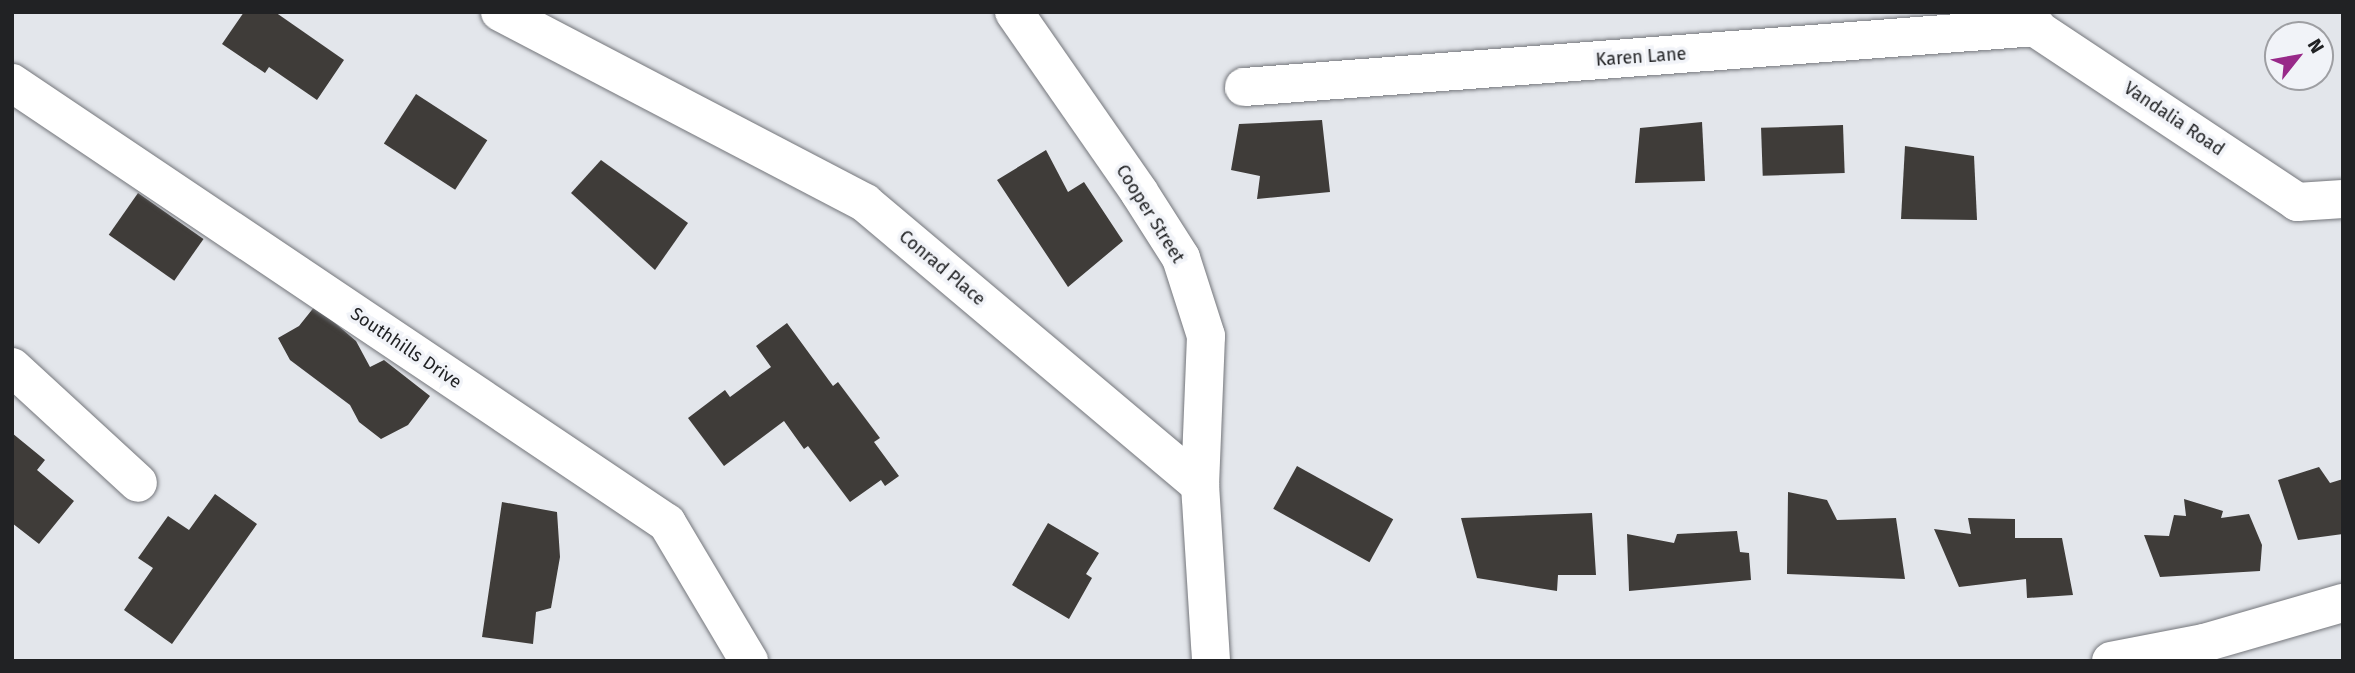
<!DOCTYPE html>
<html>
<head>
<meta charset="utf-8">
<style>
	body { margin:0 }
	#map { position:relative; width:2355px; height:673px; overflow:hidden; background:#e3e6eb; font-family:"Fira Sans",sans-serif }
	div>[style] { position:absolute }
	.building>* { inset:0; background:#3f3c39; transform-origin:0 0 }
	.roads { filter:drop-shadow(0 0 2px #74767b) drop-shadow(0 0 2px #74767b) }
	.minor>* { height:38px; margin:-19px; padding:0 19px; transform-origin:19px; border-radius:19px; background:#fff }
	span { translate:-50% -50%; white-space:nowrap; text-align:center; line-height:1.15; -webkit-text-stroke:7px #f1f3f8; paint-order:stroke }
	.street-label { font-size:18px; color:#212224 }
	.frame { position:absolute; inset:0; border:14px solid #212224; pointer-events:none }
	.north { position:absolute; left:2264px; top:21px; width:70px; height:70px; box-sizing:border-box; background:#f1f3f8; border:2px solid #9e9fa3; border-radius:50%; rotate:59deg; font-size:19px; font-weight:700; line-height:28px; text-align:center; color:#212224 }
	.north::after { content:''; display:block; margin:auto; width:24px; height:32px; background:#982989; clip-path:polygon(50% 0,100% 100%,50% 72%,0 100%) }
</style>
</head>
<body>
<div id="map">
	<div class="building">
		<i style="clip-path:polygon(244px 12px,275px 12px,344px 60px,317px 100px,269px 67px,265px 73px,222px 44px)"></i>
		<i style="left:416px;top:94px;width:85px;height:59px;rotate:33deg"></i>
		<i style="clip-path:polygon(1322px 120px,1330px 192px,1257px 199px,1260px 176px,1231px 170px,1239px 124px)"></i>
		<i style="clip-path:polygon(1702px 122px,1705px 181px,1635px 183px,1640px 128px)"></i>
		<i style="left:1843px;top:125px;width:48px;height:82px;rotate:88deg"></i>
		<i style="clip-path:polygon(1905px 146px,1974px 156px,1977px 220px,1901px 219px)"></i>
		<i style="clip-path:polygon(1046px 150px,1068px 192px,1084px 182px,1123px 241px,1068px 287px,997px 180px)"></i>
		<i style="clip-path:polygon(601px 160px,688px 223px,655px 270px,571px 193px)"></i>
		<i style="left:138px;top:193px;width:80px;height:51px;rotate:35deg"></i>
		<i style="clip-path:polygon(315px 306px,356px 341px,370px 367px,384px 360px,430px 396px,408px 425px,381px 439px,359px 422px,350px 405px,290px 360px,278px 338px,299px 326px)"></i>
		<i style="clip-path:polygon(787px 323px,833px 386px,838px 382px,880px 438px,874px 442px,899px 476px,885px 486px,881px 480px,850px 502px,808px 446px,804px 449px,784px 421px,724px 466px,688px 418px,725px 390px,730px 397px,771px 367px,756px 346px)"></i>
		<i style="clip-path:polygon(12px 433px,45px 460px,37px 470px,74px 501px,39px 544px,12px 523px)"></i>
		<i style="left:1297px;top:466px;width:110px;height:49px;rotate:29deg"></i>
		<i style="clip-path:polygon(2319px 467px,2330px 483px,2343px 479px,2343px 534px,2298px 540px,2278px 480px)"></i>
		<i style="clip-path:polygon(1788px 492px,1827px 500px,1837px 520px,1896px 518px,1905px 579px,1787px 574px)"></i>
		<i style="clip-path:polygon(215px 494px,257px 524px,172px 644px,124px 610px,153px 568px,138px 558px,168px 516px,189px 530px)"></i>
		<i style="clip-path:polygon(2184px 499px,2223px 511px,2221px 518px,2249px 514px,2262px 545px,2260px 571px,2160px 577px,2144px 535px,2169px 536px,2174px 515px,2186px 516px)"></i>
		<i style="clip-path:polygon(502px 502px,557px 512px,560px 557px,551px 608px,536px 612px,533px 644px,482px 637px)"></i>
		<i style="clip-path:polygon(1592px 513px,1596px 575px,1558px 575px,1557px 591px,1477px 578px,1461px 518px)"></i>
		<i style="clip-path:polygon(1968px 518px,2015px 519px,2015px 538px,2062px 538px,2073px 595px,2027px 598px,2026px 579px,1959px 587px,1934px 529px,1971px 534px)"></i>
		<i style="clip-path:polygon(1048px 523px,1099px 553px,1086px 574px,1092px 578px,1069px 619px,1012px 585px)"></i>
		<i style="clip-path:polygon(1737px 531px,1740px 552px,1749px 553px,1751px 580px,1629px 591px,1627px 534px,1674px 543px,1677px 534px)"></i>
	</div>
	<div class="roads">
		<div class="minor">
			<i style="left:500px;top:12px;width:412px;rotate:27.6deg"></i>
			<i style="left:865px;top:203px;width:438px;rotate:40.1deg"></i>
			<i style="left:1200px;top:485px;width:176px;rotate:86.4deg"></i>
			<i style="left:1014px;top:12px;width:219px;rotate:55.2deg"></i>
			<i style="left:1139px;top:192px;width:78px;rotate:57.5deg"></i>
			<i style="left:1181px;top:258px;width:82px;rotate:72.2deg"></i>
			<i style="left:1206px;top:336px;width:149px;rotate:92.3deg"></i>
			<i style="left:2016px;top:15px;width:338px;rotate:33.6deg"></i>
			<i style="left:2297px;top:202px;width:46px;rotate:-3.7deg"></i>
			<i style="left:12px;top:83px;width:789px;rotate:33.89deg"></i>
			<i style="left:667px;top:523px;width:161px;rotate:59.3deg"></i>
			<i style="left:1244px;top:87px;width:795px;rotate:-4.33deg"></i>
			<i style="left:12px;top:367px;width:171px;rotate:42.6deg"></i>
			<i style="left:2111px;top:661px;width:95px;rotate:-11deg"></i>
			<i style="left:2204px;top:643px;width:145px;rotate:-16.1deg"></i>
		</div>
	</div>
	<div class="street-label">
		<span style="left:1641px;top:57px;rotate:-4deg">Karen Lane</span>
		<span style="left:2174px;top:119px;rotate:34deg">Vandalia Road</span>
		<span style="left:1150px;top:214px;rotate:58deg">Cooper Street</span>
		<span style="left:942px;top:268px;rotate:40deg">Conrad Place</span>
		<span style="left:406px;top:348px;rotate:34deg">Southhills Drive</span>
	</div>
	<div class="frame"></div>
	<div class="north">N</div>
</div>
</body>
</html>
